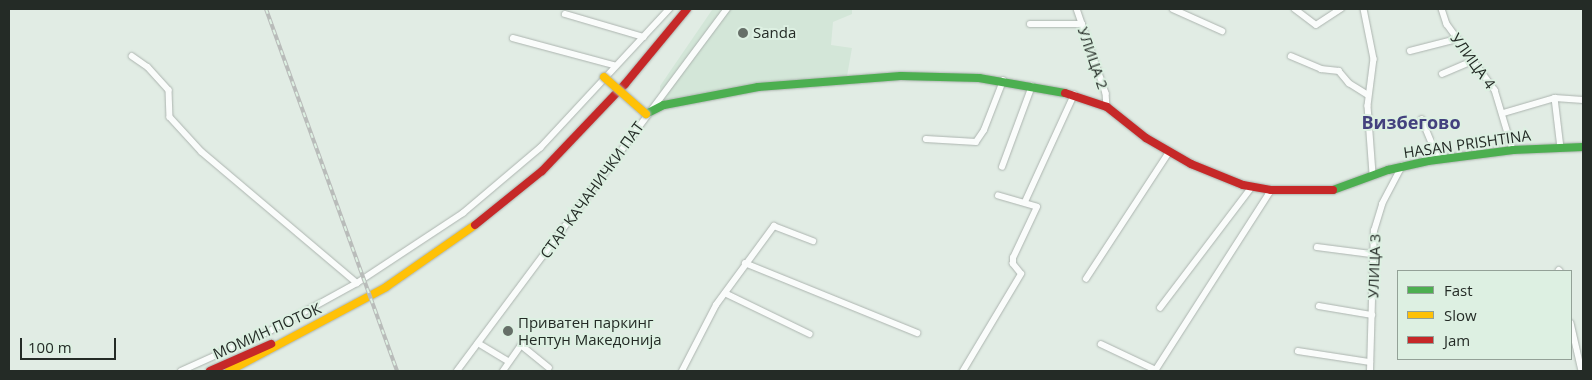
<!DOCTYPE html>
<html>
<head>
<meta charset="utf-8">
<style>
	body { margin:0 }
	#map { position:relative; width:1592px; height:380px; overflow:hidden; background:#e1ece4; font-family:"Open Sans",sans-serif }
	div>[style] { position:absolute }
	.built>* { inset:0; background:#d3e6d8 }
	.roads { filter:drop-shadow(0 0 1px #acb4af) drop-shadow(0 0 1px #acb4af) }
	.street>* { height:5.5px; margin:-2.75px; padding:0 2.75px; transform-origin:2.75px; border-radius:2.75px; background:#fafcfb }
	.fast>* { height:8px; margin:-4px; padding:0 4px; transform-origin:4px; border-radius:4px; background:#4caf50 }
	.slow>* { height:8px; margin:-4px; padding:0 4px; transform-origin:4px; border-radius:4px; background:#ffc107 }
	.jam>* { height:8px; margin:-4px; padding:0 4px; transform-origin:4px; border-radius:4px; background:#c62828 }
	.rail>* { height:4px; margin-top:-2px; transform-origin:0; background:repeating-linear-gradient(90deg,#ddf0e2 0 5.5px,#b9bcba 0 11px); box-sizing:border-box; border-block:1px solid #b9bcba }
	.bridges { filter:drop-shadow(0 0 1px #acb4af) drop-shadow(0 0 1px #acb4af) }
	.slow-bridge>* { height:8px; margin:-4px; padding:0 4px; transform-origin:4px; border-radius:4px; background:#ffc107 }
	.dots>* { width:14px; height:14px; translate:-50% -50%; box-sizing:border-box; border:2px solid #ddf0e2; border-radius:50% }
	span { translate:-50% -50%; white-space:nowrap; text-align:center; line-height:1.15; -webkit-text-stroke:4px #ddf0e2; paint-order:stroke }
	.poi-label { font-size:15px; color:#242b26 }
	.left { translate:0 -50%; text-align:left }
	.street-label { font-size:15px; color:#242b26 }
	.quarter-label { font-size:18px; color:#43417e; font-weight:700 }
	.frame { position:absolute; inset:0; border:10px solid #242b26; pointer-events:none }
	.legend { position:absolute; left:1397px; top:270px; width:175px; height:90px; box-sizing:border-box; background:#ddf0e2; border:1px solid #93a197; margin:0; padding:6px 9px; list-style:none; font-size:15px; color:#242b26 }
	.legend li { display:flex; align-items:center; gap:10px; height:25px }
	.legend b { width:25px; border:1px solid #93a197 }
	.scale { position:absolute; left:20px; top:338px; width:96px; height:22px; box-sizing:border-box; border:2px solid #242b26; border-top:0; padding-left:6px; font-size:15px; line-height:18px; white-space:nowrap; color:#242b26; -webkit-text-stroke:4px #ddf0e2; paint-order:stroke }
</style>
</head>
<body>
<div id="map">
	<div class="built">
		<i style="clip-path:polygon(710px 9px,852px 9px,852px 14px,833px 22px,831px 45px,852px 48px,847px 76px,749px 86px,661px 101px,660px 86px,712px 10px)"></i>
	</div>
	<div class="roads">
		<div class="street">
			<i style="left:1077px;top:9px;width:89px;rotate:71deg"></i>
			<i style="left:1106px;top:93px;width:14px;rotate:86deg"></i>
			<i style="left:1173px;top:9px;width:54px;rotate:24.2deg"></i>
			<i style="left:1295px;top:9px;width:26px;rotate:37deg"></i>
			<i style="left:1316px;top:25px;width:30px;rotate:-33deg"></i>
			<i style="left:1364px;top:9px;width:51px;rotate:78.7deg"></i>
			<i style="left:1374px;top:59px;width:47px;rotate:97.3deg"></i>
			<i style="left:1368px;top:106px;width:68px;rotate:85.8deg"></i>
			<i style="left:1442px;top:9px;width:16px;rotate:72deg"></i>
			<i style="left:1447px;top:24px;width:82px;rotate:54deg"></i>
			<i style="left:1495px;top:90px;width:63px;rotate:73.3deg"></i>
			<i style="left:565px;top:14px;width:82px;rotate:16.2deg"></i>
			<i style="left:1030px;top:24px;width:52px"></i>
			<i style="left:513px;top:38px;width:105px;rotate:15deg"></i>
			<i style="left:1410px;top:51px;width:49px;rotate:-14.3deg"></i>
			<i style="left:132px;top:56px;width:19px;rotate:35deg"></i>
			<i style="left:148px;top:67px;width:31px;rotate:48deg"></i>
			<i style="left:169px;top:90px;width:27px;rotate:88deg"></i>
			<i style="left:170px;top:117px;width:47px;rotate:47.6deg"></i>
			<i style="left:202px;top:152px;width:203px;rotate:40.2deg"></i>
			<i style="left:1291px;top:56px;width:33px;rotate:23deg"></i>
			<i style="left:1321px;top:69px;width:18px;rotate:6deg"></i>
			<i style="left:1339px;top:71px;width:16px;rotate:50deg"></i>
			<i style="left:1349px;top:83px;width:22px;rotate:32deg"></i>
			<i style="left:1442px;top:74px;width:34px;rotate:-23deg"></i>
			<i style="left:1555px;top:98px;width:50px;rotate:83.2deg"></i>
			<i style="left:1504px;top:113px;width:53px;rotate:-16.4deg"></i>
			<i style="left:1555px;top:98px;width:28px;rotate:4deg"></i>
			<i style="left:1422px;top:119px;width:44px;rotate:67.5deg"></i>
			<i style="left:926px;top:139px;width:50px;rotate:3.4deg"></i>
			<i style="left:976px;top:142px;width:14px;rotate:-56deg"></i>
			<i style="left:984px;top:130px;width:53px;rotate:-68.8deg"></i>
			<i style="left:1002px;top:167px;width:86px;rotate:-69.7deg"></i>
			<i style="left:1025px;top:202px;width:118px;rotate:-65.4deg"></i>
			<i style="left:1317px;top:247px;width:54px;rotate:7.4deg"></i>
			<i style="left:745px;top:263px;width:186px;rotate:22.1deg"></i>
			<i style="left:1559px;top:270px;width:1px;rotate:45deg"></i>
			<i style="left:1086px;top:279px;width:152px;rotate:-56.8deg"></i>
			<i style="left:725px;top:293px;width:94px;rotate:25.8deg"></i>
			<i style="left:1319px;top:306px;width:54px;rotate:9.6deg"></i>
			<i style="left:1160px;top:308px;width:152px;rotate:-52.8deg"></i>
			<i style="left:1571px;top:323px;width:49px;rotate:77.1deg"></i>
			<i style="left:478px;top:343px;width:35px;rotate:31deg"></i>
			<i style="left:1101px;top:344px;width:61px;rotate:25.3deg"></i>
			<i style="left:1298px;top:351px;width:73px;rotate:8.7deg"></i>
			<i style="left:181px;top:371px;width:98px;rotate:-24.2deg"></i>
			<i style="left:270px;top:331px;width:99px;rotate:-28.9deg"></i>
			<i style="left:357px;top:283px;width:127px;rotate:-33.4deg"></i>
			<i style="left:463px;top:213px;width:101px;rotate:-40.2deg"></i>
			<i style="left:540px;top:148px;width:190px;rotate:-47.1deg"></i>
			<i style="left:457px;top:371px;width:452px;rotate:-53.3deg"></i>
			<i style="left:503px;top:371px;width:32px;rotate:-55deg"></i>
			<i style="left:521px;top:345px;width:36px;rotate:39deg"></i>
			<i style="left:682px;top:371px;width:74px;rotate:-62.7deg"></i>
			<i style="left:716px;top:305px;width:98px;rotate:-53.7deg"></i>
			<i style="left:774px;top:226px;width:42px;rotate:21deg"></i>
			<i style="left:963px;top:371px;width:113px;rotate:-59.1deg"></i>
			<i style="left:1021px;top:274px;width:13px;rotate:-129deg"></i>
			<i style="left:1013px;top:264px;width:6px;rotate:-90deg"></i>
			<i style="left:1013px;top:258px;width:56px;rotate:-64.8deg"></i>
			<i style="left:1037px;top:207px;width:40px;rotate:-164deg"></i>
			<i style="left:1155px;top:371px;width:215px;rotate:-57.3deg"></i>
			<i style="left:1370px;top:371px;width:140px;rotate:-88.4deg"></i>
			<i style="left:1374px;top:231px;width:28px;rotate:-73deg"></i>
			<i style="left:1382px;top:204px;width:43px;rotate:-62.2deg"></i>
		</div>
		<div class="fast">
			<i style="left:646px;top:114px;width:20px;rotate:-27deg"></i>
			<i style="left:664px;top:105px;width:96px;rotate:-10.8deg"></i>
			<i style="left:758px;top:87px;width:143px;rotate:-4.4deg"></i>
			<i style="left:901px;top:76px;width:78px;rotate:1.5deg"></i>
			<i style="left:979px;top:78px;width:87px;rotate:9.9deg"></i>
			<i style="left:1333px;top:190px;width:59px;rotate:-20deg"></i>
			<i style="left:1388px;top:170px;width:41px;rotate:-12.7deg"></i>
			<i style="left:1428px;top:161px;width:86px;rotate:-7.4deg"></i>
			<i style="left:1513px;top:150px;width:70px;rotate:-2.5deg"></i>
		</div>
		<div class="slow">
			<i style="left:229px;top:371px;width:178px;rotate:-28.1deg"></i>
			<i style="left:386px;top:287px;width:108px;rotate:-34.9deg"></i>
		</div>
		<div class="jam">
			<i style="left:1065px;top:93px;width:44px;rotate:18.4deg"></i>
			<i style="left:1107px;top:107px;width:50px;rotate:38.5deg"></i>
			<i style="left:1146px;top:138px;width:52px;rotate:30deg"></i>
			<i style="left:1191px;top:164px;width:56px;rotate:22deg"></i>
			<i style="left:1243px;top:185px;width:28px;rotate:10deg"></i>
			<i style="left:1271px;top:190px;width:62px"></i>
			<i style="left:475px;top:225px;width:86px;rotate:-38.9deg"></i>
			<i style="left:542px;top:171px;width:120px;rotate:-46.3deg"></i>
			<i style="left:625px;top:84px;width:97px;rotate:-50.4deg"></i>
			<i style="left:210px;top:371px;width:67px;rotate:-23.9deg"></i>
		</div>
	</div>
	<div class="rail">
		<i style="left:266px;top:9px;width:385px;rotate:70.1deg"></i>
	</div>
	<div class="bridges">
		<div class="slow-bridge">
			<i style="left:604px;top:77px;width:56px;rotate:41.4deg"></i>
		</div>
	</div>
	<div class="dots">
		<i style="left:743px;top:33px;background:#666f68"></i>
		<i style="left:508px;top:331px;background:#666f68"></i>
	</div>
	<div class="poi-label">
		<span class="left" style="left:753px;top:33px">Sanda</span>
		<span class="left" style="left:518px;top:331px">Приватен паркинг<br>Нептун Македонија</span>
	</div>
	<div class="street-label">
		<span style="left:1093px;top:58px;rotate:71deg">УЛИЦА 2</span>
		<span style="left:1473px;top:61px;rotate:54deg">УЛИЦА 4</span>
		<span style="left:1467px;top:144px;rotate:-8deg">HASAN PRISHTINA</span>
		<span style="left:592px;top:190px;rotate:-54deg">СТАР КАЧАНИЧКИ ПАТ</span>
		<span style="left:1374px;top:266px;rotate:-88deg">УЛИЦА 3</span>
		<span style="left:267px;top:331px;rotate:-24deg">МОМИН ПОТОК</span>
	</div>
	<div class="quarter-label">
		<span style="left:1411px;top:122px">Визбегово</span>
	</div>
	<div class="frame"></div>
	<ul class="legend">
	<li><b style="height:6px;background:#4caf50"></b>Fast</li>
	<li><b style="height:6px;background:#ffc107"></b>Slow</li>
	<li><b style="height:6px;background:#c62828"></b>Jam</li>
	</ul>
	<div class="scale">100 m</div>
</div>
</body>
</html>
